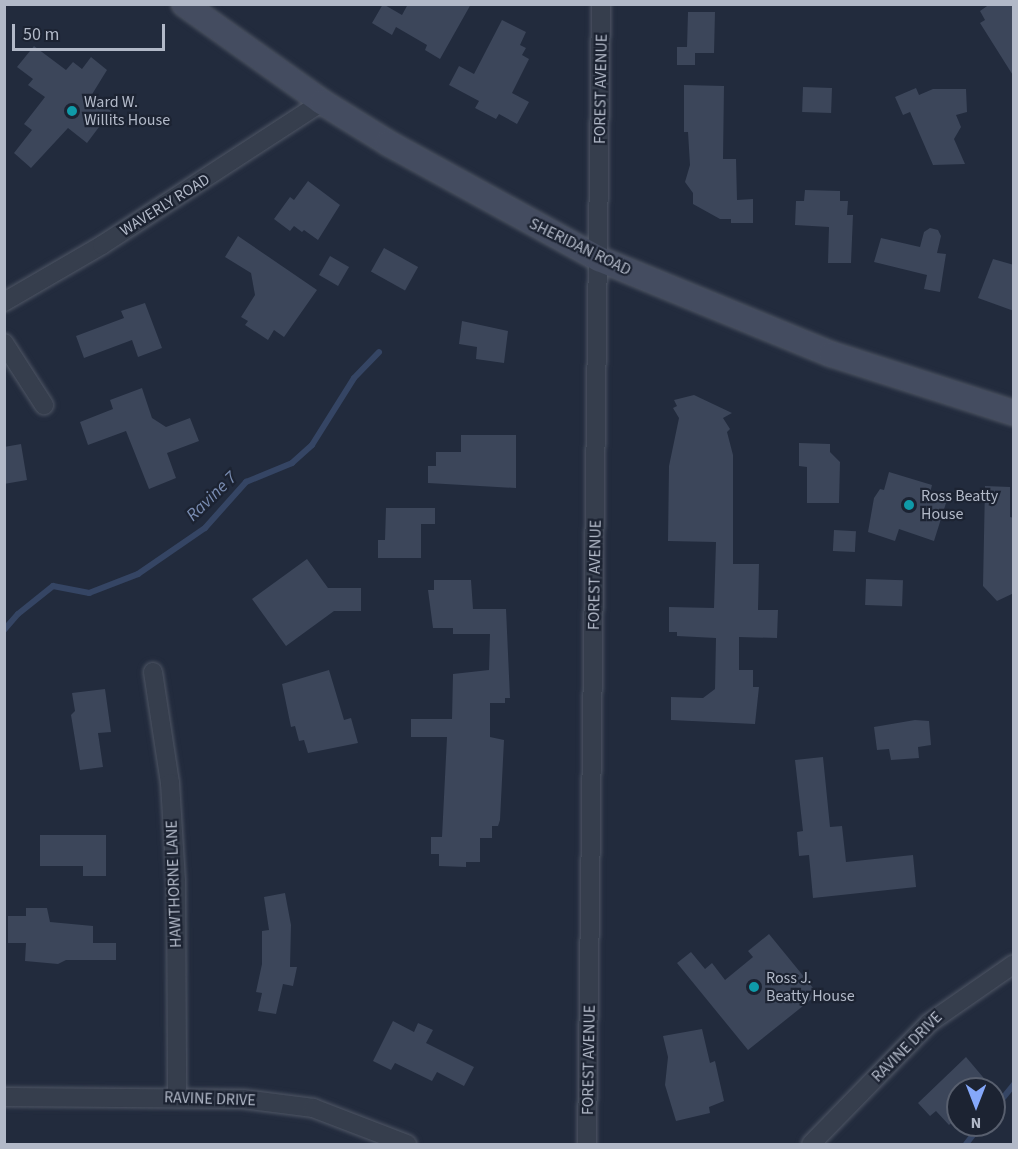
<!DOCTYPE html>
<html>
<head>
<meta charset="utf-8">
<style>
	body { margin:0 }
	#map { position:relative; width:1018px; height:1149px; overflow:hidden; background:#222b3d; font-family:"Source Sans 3",sans-serif }
	div>[style] { position:absolute }
	.stream>* { height:6px; margin:-3px; padding:0 3px; transform-origin:3px; border-radius:3px; background:#354564 }
	.building>* { inset:0; background:#3c465a; transform-origin:0 0 }
	.roads { filter:drop-shadow(0 0 2px #4f5665) drop-shadow(0 0 2px #4f5665) }
	.street>* { height:18px; margin:-9px; padding:0 9px; transform-origin:9px; border-radius:9px; background:#363e4d }
	.secondary>* { height:24px; margin:-12px; padding:0 12px; transform-origin:12px; border-radius:12px; background:#444c60 }
	.dots>* { width:16px; height:16px; translate:-50% -50%; box-sizing:border-box; border:3px solid #1c2332; border-radius:50% }
	span { translate:-50% -50%; white-space:nowrap; text-align:center; line-height:1.15; -webkit-text-stroke:4.5px #1c2332; paint-order:stroke }
	.street-label { font-size:16px; color:#b2b9c8 }
	.poi-label { font-size:16px; color:#b2b9c8 }
	.left { translate:0 -50%; text-align:left }
	.water-label { font-size:18px; color:#798cb1; font-style:italic }
	.frame { position:absolute; inset:0; border:6px solid #b2b9c8; pointer-events:none }
	.north { position:absolute; left:946px; top:1077px; width:60px; height:60px; box-sizing:border-box; background:#1c2332; border:2px solid #585f6e; border-radius:50%; rotate:180deg; font-size:16px; font-weight:700; line-height:24px; text-align:center; color:#b2b9c8 }
	.north::after { content:''; display:block; margin:auto; width:21px; height:27px; background:#85a8fa; clip-path:polygon(50% 0,100% 100%,50% 72%,0 100%) }
	.scale { position:absolute; left:12px; top:24px; width:153px; height:27px; box-sizing:border-box; border:3px solid #b2b9c8; border-top:0; padding-left:8px; font-size:18px; line-height:21px; white-space:nowrap; color:#b2b9c8; -webkit-text-stroke:4px #1c2332; paint-order:stroke }
</style>
</head>
<body>
<div id="map">
	<div class="stream">
		<i style="left:4px;top:630px;width:21px;rotate:-49deg"></i>
		<i style="left:18px;top:614px;width:45px;rotate:-38.7deg"></i>
		<i style="left:53px;top:586px;width:37px;rotate:11deg"></i>
		<i style="left:89px;top:593px;width:53px;rotate:-21.2deg"></i>
		<i style="left:138px;top:574px;width:81px;rotate:-34.5deg"></i>
		<i style="left:205px;top:528px;width:62px;rotate:-48.3deg"></i>
		<i style="left:246px;top:482px;width:50px;rotate:-22.4deg"></i>
		<i style="left:292px;top:463px;width:27px;rotate:-42deg"></i>
		<i style="left:312px;top:445px;width:79px;rotate:-57.9deg"></i>
		<i style="left:354px;top:378px;width:36px;rotate:-46deg"></i>
		<i style="left:994px;top:1109px;width:32px;rotate:-51deg"></i>
		<i style="left:966px;top:1144px;width:24px;rotate:-52deg"></i>
	</div>
	<div class="building">
		<i style="clip-path:polygon(383px 4px,402px 15px,408px 4px,471px 4px,440px 59px,425px 50px,427px 45px,396px 27px,392px 35px,372px 23px)"></i>
		<i style="clip-path:polygon(990px 4px,1014px 4px,1014px 77px,980px 23px,985px 20px,980px 11px)"></i>
		<i style="clip-path:polygon(688px 12px,715px 12px,714px 53px,695px 53px,695px 65px,677px 65px,677px 47px,687px 47px)"></i>
		<i style="clip-path:polygon(502px 20px,526px 32px,520px 45px,526px 48px,522px 55px,529px 59px,512px 93px,529px 102px,517px 124px,499px 114px,496px 119px,475px 108px,479px 101px,449px 85px,459px 66px,474px 74px)"></i>
		<i style="clip-path:polygon(34px 46px,66px 70px,73px 62px,82px 69px,91px 57px,107px 70px,91px 96px,111px 111px,87px 143px,68px 128px,31px 168px,14px 153px,32px 130px,24px 124px,45px 97px,28px 85px,33px 79px,17px 67px)"></i>
		<i style="clip-path:polygon(684px 85px,724px 86px,723px 159px,736px 159px,737px 200px,753px 199px,753px 223px,731px 223px,731px 219px,720px 219px,693px 204px,693px 193px,685px 182px,690px 165px,688px 132px,684px 132px)"></i>
		<i style="left:803px;top:87px;width:29px;height:25px;rotate:2deg"></i>
		<i style="clip-path:polygon(916px 88px,919px 95px,933px 89px,966px 89px,967px 112px,956px 115px,961px 127px,954px 139px,965px 164px,933px 165px,910px 112px,903px 115px,895px 97px)"></i>
		<i style="clip-path:polygon(308px 181px,340px 205px,318px 240px,304px 230px,302px 232px,294px 226px,290px 231px,274px 219px,290px 197px,294px 200px)"></i>
		<i style="clip-path:polygon(805px 190px,840px 191px,840px 201px,848px 201px,847px 215px,853px 215px,851px 263px,828px 263px,829px 227px,795px 225px,796px 201px,804px 201px)"></i>
		<i style="clip-path:polygon(930px 228px,938px 230px,941px 236px,937px 253px,946px 254px,940px 292px,924px 289px,927px 275px,874px 262px,881px 238px,920px 247px,924px 232px)"></i>
		<i style="clip-path:polygon(238px 236px,317px 290px,284px 337px,274px 330px,268px 340px,245px 325px,248px 321px,241px 317px,255px 295px,251px 273px,225px 257px)"></i>
		<i style="left:384px;top:248px;width:39px;height:27px;rotate:29deg"></i>
		<i style="left:330px;top:256px;width:22px;height:22px;rotate:30deg"></i>
		<i style="clip-path:polygon(993px 259px,1014px 265px,1014px 311px,978px 298px)"></i>
		<i style="clip-path:polygon(145px 303px,162px 348px,138px 357px,132px 340px,84px 358px,76px 336px,124px 318px,121px 311px)"></i>
		<i style="clip-path:polygon(462px 321px,508px 331px,504px 363px,476px 359px,477px 347px,459px 344px)"></i>
		<i style="clip-path:polygon(142px 388px,152px 418px,166px 427px,190px 418px,199px 441px,167px 453px,176px 478px,149px 489px,126px 431px,88px 445px,80px 422px,113px 409px,110px 400px)"></i>
		<i style="clip-path:polygon(694px 395px,732px 413px,723px 418px,730px 429px,727px 432px,733px 455px,733px 564px,759px 564px,758px 610px,778px 610px,777px 638px,739px 637px,739px 670px,753px 670px,753px 687px,759px 687px,755px 724px,671px 720px,671px 697px,703px 698px,715px 689px,716px 638px,677px 636px,677px 632px,669px 632px,669px 607px,714px 608px,716px 542px,668px 541px,669px 466px,679px 418px,673px 408px,677px 406px,674px 400px)"></i>
		<i style="clip-path:polygon(461px 435px,516px 435px,516px 488px,428px 483px,428px 466px,436px 466px,436px 452px,461px 452px)"></i>
		<i style="clip-path:polygon(799px 443px,830px 444px,830px 452px,840px 462px,839px 503px,807px 503px,807px 467px,799px 466px)"></i>
		<i style="clip-path:polygon(21px 444px,27px 480px,4px 484px,4px 447px)"></i>
		<i style="clip-path:polygon(889px 472px,932px 485px,929px 497px,946px 503px,934px 541px,899px 529px,895px 541px,868px 532px,874px 498px,880px 489px,884px 490px)"></i>
		<i style="clip-path:polygon(985px 486px,1010px 487px,1010px 517px,1014px 518px,1014px 593px,997px 601px,983px 586px)"></i>
		<i style="clip-path:polygon(386px 508px,435px 508px,435px 524px,421px 524px,421px 558px,378px 558px,378px 540px,385px 540px)"></i>
		<i style="left:834px;top:530px;width:22px;height:21px;rotate:3deg"></i>
		<i style="clip-path:polygon(307px 559px,328px 588px,361px 588px,361px 611px,334px 611px,286px 646px,252px 599px)"></i>
		<i style="left:866px;top:579px;width:37px;height:26px;rotate:2deg"></i>
		<i style="clip-path:polygon(434px 580px,471px 580px,473px 609px,506px 609px,510px 698px,505px 698px,505px 703px,490px 703px,490px 737px,504px 740px,500px 820px,498px 826px,492px 826px,492px 838px,480px 838px,480px 862px,466px 862px,466px 867px,439px 866px,439px 854px,431px 854px,431px 837px,442px 837px,447px 737px,411px 737px,411px 719px,452px 719px,453px 674px,489px 670px,490px 634px,453px 634px,453px 628px,433px 628px,428px 590px,434px 590px)"></i>
		<i style="clip-path:polygon(329px 670px,344px 720px,351px 718px,358px 743px,308px 753px,304px 740px,299px 741px,295px 726px,291px 727px,282px 684px)"></i>
		<i style="clip-path:polygon(105px 689px,111px 732px,98px 733px,103px 767px,80px 770px,71px 715px,75px 711px,72px 693px)"></i>
		<i style="clip-path:polygon(915px 720px,929px 721px,931px 745px,918px 747px,919px 758px,891px 760px,889px 749px,877px 750px,874px 727px)"></i>
		<i style="clip-path:polygon(823px 757px,830px 827px,842px 826px,846px 862px,913px 855px,916px 887px,813px 898px,809px 855px,799px 856px,797px 832px,803px 831px,795px 760px)"></i>
		<i style="clip-path:polygon(40px 835px,106px 835px,106px 876px,83px 876px,83px 866px,40px 866px)"></i>
		<i style="clip-path:polygon(285px 893px,291px 925px,290px 967px,297px 967px,293px 986px,283px 984px,276px 1014px,258px 1011px,262px 993px,256px 992px,262px 964px,262px 931px,269px 930px,264px 897px)"></i>
		<i style="clip-path:polygon(26px 908px,47px 908px,50px 922px,93px 926px,93px 943px,116px 943px,116px 960px,66px 960px,58px 964px,25px 961px,26px 943px,8px 943px,8px 916px,26px 916px)"></i>
		<i style="clip-path:polygon(769px 934px,818px 994px,748px 1050px,677px 963px,691px 952px,705px 969px,712px 963px,725px 980px,753px 957px,748px 951px)"></i>
		<i style="clip-path:polygon(393px 1021px,414px 1032px,418px 1023px,433px 1030px,426px 1043px,474px 1067px,464px 1086px,437px 1072px,432px 1081px,395px 1063px,391px 1070px,373px 1061px)"></i>
		<i style="clip-path:polygon(702px 1029px,710px 1063px,715px 1061px,724px 1101px,709px 1107px,710px 1113px,676px 1121px,665px 1085px,668px 1057px,663px 1036px)"></i>
		<i style="clip-path:polygon(966px 1057px,993px 1089px,958px 1089px,958px 1117px,949px 1125px,936px 1111px,930px 1116px,918px 1103px)"></i>
	</div>
	<div class="roads">
		<div class="street">
			<i style="left:4px;top:302px;width:113px;rotate:-30.2deg"></i>
			<i style="left:102px;top:245px;width:262px;rotate:-33deg"></i>
			<i style="left:4px;top:343px;width:74px;rotate:57.2deg"></i>
			<i style="left:153px;top:672px;width:112px;rotate:81.3deg"></i>
			<i style="left:170px;top:783px;width:98px;rotate:86.5deg"></i>
			<i style="left:176px;top:881px;width:216px;rotate:89.7deg"></i>
			<i style="left:4px;top:1097px;width:239px;rotate:0.5deg"></i>
			<i style="left:243px;top:1099px;width:71px;rotate:7.3deg"></i>
			<i style="left:313px;top:1108px;width:101px;rotate:21deg"></i>
			<i style="left:587px;top:1144px;width:1140px;rotate:-89.3deg"></i>
			<i style="left:811px;top:1144px;width:169px;rotate:-45.7deg"></i>
			<i style="left:929px;top:1023px;width:103px;rotate:-34.8deg"></i>
		</div>
		<div class="secondary">
			<i style="left:184px;top:4px;width:169px;rotate:35.4deg"></i>
			<i style="left:322px;top:102px;width:78px;rotate:31.8deg"></i>
			<i style="left:388px;top:143px;width:241px;rotate:28.8deg"></i>
			<i style="left:599px;top:259px;width:251px;rotate:22.3deg"></i>
			<i style="left:831px;top:354px;width:192px;rotate:17.9deg"></i>
		</div>
	</div>
	<div class="dots">
		<i style="left:72px;top:111px;background:#0f9aa8"></i>
		<i style="left:909px;top:505px;background:#0f9aa8"></i>
		<i style="left:754px;top:987px;background:#0f9aa8"></i>
	</div>
	<div class="street-label">
		<span style="left:601px;top:89px;rotate:-89deg">FOREST AVENUE</span>
		<span style="left:165px;top:205px;rotate:-32deg">WAVERLY ROAD</span>
		<span style="left:580px;top:247px;rotate:26deg">SHERIDAN ROAD</span>
		<span style="left:595px;top:575px;rotate:-89deg">FOREST AVENUE</span>
		<span style="left:174px;top:884px;rotate:-92deg">HAWTHORNE LANE</span>
		<span style="left:907px;top:1047px;rotate:-45deg">RAVINE DRIVE</span>
		<span style="left:589px;top:1060px;rotate:-89deg">FOREST AVENUE</span>
		<span style="left:210px;top:1099px;rotate:2deg">RAVINE DRIVE</span>
	</div>
	<div class="poi-label">
		<span class="left" style="left:84px;top:111px">Ward W.<br>Willits House</span>
		<span class="left" style="left:921px;top:505px">Ross Beatty<br>House</span>
		<span class="left" style="left:766px;top:987px">Ross J.<br>Beatty House</span>
	</div>
	<div class="water-label">
		<span style="left:212px;top:497px;rotate:-44deg">Ravine 7</span>
	</div>
	<div class="frame"></div>
	<div class="north">N</div>
	<div class="scale">50 m</div>
</div>
</body>
</html>
